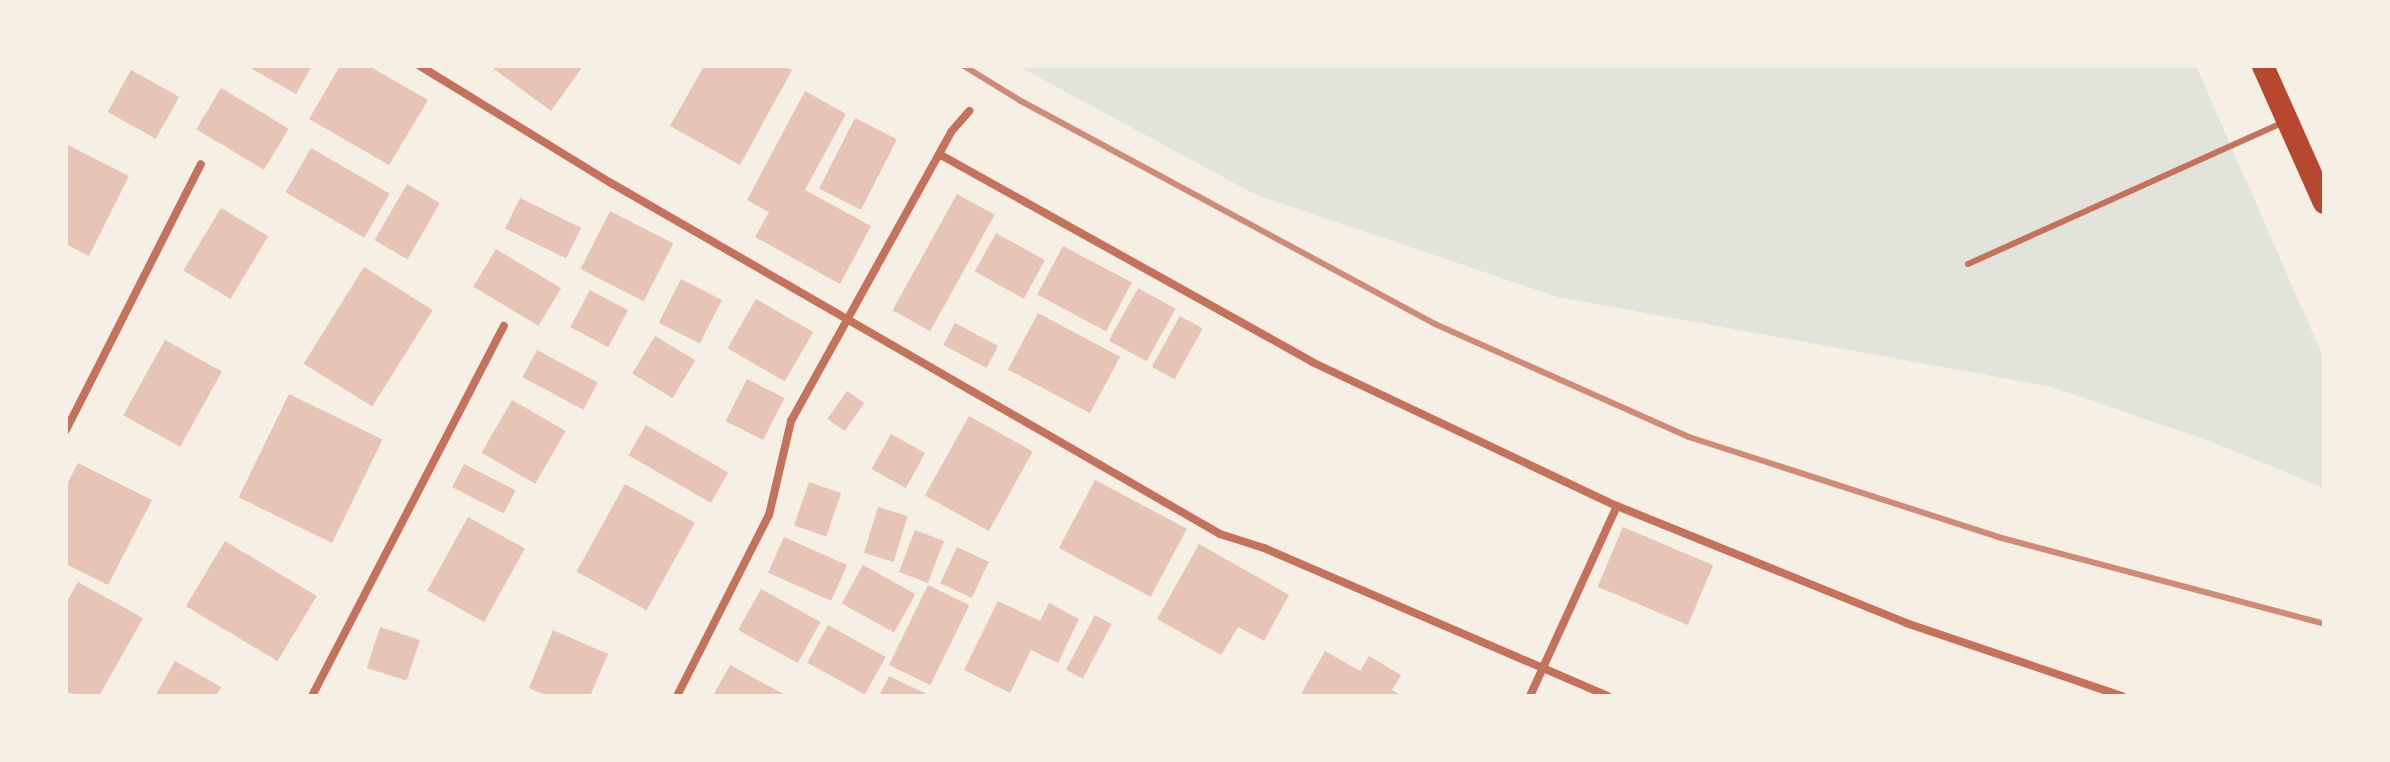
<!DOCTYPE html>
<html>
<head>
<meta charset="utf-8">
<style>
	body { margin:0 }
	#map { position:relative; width:2390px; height:762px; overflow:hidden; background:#f6efe4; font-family:"Archivo Narrow",sans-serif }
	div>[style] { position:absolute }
	.green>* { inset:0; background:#e2e4dc }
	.building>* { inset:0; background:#e6c5b7; transform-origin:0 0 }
	.service>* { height:6px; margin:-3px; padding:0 3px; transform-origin:3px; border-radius:3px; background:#c5725c }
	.minor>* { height:8px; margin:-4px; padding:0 4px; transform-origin:4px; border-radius:4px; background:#c5725c }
	.trunk>* { height:22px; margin:-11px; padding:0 11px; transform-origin:11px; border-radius:11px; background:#b5482f }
	.rail>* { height:6px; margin:-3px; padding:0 3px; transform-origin:3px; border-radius:3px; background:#cf8b77 }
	span { translate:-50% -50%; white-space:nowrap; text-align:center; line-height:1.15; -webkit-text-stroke:6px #f6efe4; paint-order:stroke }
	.frame { position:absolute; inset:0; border:68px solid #f6efe4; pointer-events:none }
</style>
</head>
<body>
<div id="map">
	<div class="green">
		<i style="clip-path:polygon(1018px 66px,2196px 66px,2324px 359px,2324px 488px,2209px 441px,2052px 387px,1558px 297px,1256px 195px)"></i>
	</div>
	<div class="building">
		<i style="clip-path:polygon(247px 66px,312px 66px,296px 94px)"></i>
		<i style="clip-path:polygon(340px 66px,369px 66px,428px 100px,389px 165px,309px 119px)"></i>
		<i style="clip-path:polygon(490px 66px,583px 66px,551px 111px)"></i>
		<i style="clip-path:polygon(704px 66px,784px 66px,792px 70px,740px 165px,670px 126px)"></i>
		<i style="left:131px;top:70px;width:55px;height:48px;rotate:29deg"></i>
		<i style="left:221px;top:88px;width:79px;height:48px;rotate:31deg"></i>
		<i style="clip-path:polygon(805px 91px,846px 114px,805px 190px,871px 226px,840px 284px,755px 237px,769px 212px,747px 200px)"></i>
		<i style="left:855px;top:118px;width:47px;height:79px;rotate:27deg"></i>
		<i style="clip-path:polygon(66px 144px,129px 176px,89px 256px,66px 244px)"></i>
		<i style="left:311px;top:148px;width:91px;height:51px;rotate:30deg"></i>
		<i style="left:407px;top:184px;width:38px;height:65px;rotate:30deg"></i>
		<i style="left:957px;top:194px;width:43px;height:133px;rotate:29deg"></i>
		<i style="left:520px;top:198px;width:68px;height:34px;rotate:26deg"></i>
		<i style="left:221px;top:208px;width:55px;height:73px;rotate:31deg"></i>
		<i style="left:610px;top:211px;width:71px;height:65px;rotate:27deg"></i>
		<i style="left:996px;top:233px;width:56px;height:44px;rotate:29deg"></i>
		<i style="left:1063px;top:246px;width:78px;height:55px;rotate:28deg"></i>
		<i style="left:496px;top:249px;width:76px;height:44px;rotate:31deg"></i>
		<i style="left:364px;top:267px;width:81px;height:114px;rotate:32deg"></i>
		<i style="left:681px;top:279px;width:46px;height:49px;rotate:27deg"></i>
		<i style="left:1138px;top:288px;width:43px;height:60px;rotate:29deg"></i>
		<i style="left:590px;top:290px;width:43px;height:42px;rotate:28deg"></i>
		<i style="left:756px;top:299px;width:66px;height:57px;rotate:30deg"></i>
		<i style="left:1038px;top:313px;width:93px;height:64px;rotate:28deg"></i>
		<i style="left:1180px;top:316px;width:26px;height:58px;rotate:29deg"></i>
		<i style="left:955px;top:323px;width:49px;height:25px;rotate:28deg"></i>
		<i style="left:655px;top:336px;width:47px;height:44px;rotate:31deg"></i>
		<i style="left:165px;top:340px;width:65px;height:86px;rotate:29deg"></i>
		<i style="left:537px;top:350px;width:69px;height:31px;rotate:28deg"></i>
		<i style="left:747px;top:379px;width:42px;height:47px;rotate:27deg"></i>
		<i style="left:847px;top:391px;width:21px;height:34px;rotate:35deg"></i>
		<i style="left:289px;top:394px;width:104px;height:115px;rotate:26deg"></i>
		<i style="left:512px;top:400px;width:62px;height:61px;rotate:30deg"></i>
		<i style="left:969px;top:416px;width:73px;height:91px;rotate:29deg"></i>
		<i style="left:646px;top:425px;width:95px;height:35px;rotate:30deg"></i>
		<i style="left:891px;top:434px;width:39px;height:40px;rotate:29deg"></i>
		<i style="clip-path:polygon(78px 463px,152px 500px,108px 585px,66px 564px,66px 486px)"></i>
		<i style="left:464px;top:464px;width:58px;height:26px;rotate:27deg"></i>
		<i style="left:1095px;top:480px;width:104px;height:77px;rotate:28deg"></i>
		<i style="left:809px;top:482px;width:34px;height:46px;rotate:19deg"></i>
		<i style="left:625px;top:484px;width:80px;height:100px;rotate:29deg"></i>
		<i style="left:878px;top:507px;width:31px;height:48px;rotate:17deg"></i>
		<i style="left:468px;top:517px;width:65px;height:84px;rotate:29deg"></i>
		<i style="left:1623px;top:527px;width:98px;height:65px;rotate:23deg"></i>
		<i style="left:915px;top:530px;width:31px;height:45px;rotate:21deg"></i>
		<i style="left:784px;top:537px;width:69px;height:39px;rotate:24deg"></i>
		<i style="left:225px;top:541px;width:107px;height:76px;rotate:31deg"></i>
		<i style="clip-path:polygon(1199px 544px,1289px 595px,1264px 641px,1238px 627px,1221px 655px,1157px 619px)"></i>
		<i style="left:957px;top:547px;width:35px;height:40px;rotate:25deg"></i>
		<i style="left:863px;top:565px;width:60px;height:44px;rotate:29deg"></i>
		<i style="clip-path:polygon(78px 582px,143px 618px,99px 696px,66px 693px,66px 603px)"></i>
		<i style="left:928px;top:585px;width:46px;height:89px;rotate:26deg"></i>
		<i style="left:761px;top:589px;width:68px;height:47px;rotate:29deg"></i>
		<i style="clip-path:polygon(998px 601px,1040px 621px,1049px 603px,1079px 619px,1058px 663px,1031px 650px,1010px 693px,964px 670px)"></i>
		<i style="left:1095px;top:615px;width:19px;height:62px;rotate:28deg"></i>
		<i style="left:828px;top:625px;width:66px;height:43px;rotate:29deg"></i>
		<i style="left:380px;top:627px;width:42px;height:43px;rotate:18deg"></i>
		<i style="clip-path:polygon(553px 630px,608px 654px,590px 696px,548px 696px,529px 688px)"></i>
		<i style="clip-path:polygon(1325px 651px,1360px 671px,1369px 656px,1401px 675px,1392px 690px,1402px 696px,1300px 696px)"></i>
		<i style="clip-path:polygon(175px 661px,221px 687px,216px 696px,155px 696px)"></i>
		<i style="clip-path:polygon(730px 665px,787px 696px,713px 696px)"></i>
		<i style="clip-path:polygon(889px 676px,931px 696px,879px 696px)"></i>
	</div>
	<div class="service">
		<i style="left:1968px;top:264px;width:344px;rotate:-24.2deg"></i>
	</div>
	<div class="minor">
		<i style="left:420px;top:66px;width:224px;rotate:31.5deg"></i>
		<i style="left:611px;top:183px;width:703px;rotate:29.96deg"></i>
		<i style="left:1220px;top:534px;width:46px;rotate:17.7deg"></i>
		<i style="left:1264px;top:548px;width:374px;rotate:23.3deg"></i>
		<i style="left:939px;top:154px;width:427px;rotate:29.1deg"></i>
		<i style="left:1312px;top:362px;width:337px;rotate:25.3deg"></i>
		<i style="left:1617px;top:506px;width:312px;rotate:22deg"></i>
		<i style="left:1906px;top:623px;width:228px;rotate:18.7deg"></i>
		<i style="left:66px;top:430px;width:298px;rotate:-63.1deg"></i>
		<i style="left:312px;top:696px;width:417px;rotate:-62.6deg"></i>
		<i style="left:677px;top:696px;width:203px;rotate:-63.1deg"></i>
		<i style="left:769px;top:515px;width:97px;rotate:-76.8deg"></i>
		<i style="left:791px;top:421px;width:330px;rotate:-61deg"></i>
		<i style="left:951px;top:132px;width:28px;rotate:-49deg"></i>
		<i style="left:1530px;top:696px;width:209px;rotate:-65.4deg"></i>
	</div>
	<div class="trunk">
		<i style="left:2263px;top:66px;width:150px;rotate:66deg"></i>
	</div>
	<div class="rail">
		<i style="left:964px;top:66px;width:67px;rotate:31.6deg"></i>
		<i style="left:1021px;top:101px;width:470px;rotate:28.3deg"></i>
		<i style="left:1435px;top:324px;width:278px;rotate:24deg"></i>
		<i style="left:1689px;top:437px;width:325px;rotate:17.9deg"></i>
		<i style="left:1998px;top:537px;width:337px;rotate:14.9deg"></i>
	</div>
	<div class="frame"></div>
</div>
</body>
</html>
